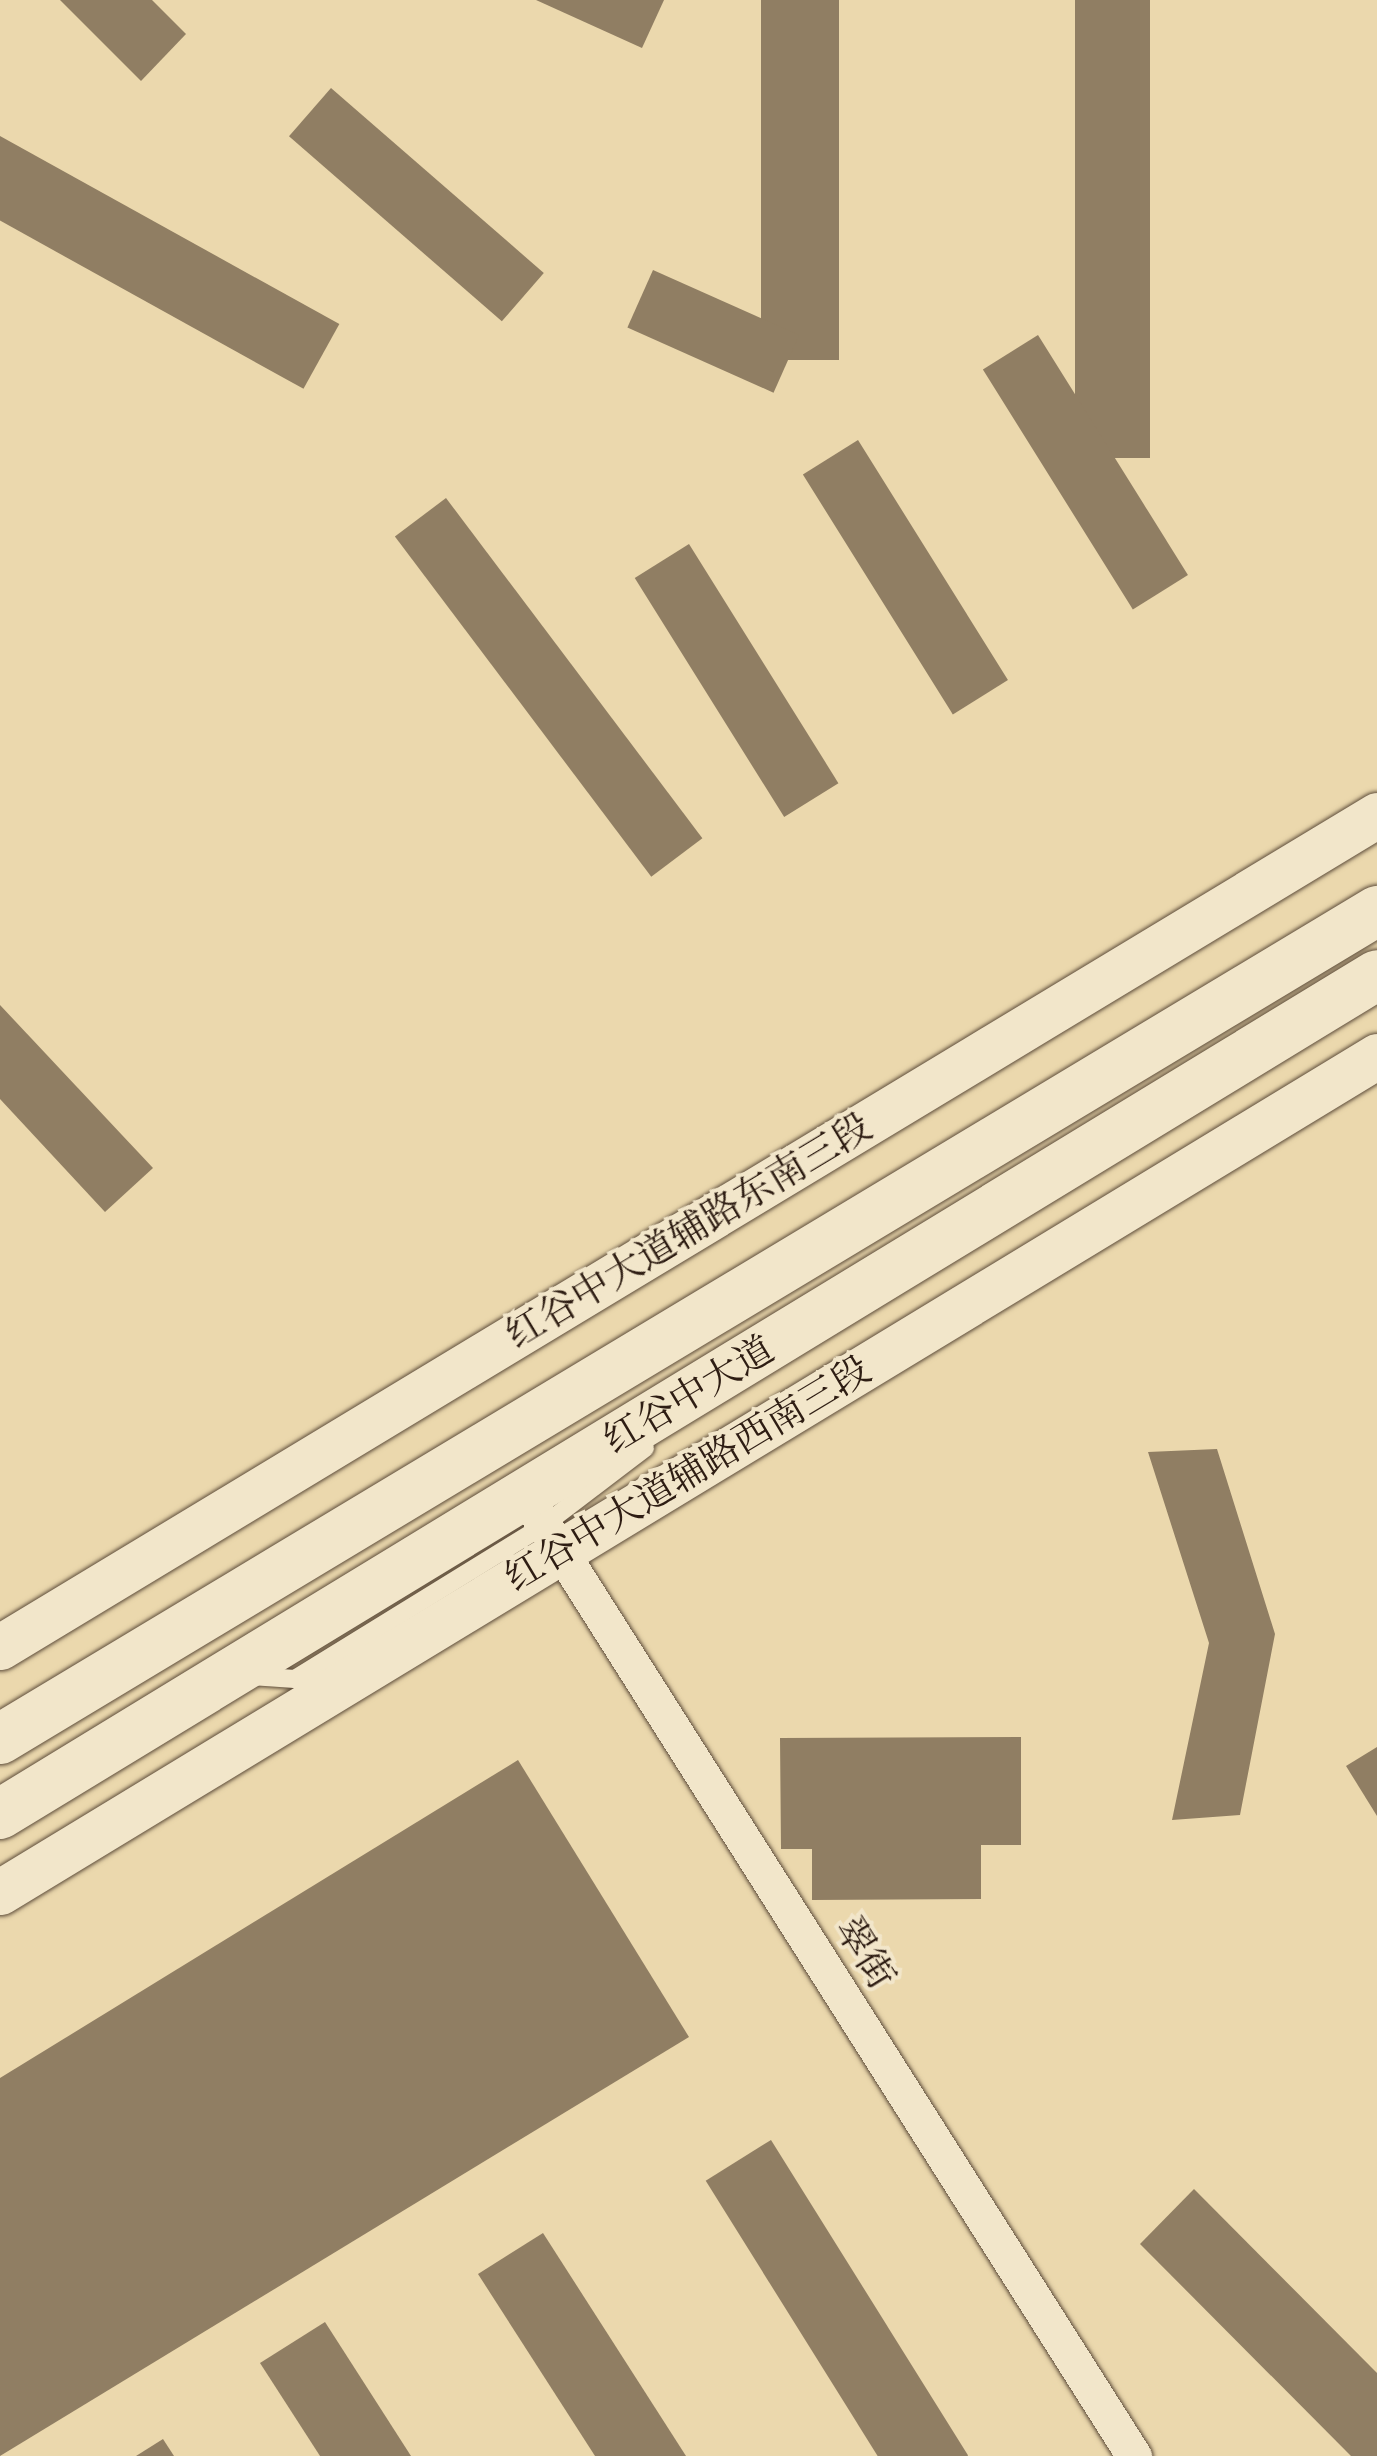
<!DOCTYPE html>
<html>
<head>
<meta charset="utf-8">
<style>
	body { margin:0 }
	#map { position:relative; width:1377px; height:2456px; overflow:hidden; background:#ebd8ad; font-family:"IM FELL Great Primer","Noto Serif SC",serif }
	div>[style] { position:absolute }
	.building>* { inset:0; background:#907e63; transform-origin:0 0 }
	.roads { filter:drop-shadow(0 0 2px #5d4c3a) drop-shadow(0 0 2px #5d4c3a) }
	.service>* { height:18px; margin:-9px; padding:0 9px; transform-origin:9px; border-radius:9px; background:#f2e6ca }
	.minor>* { height:35px; margin:-17.5px; padding:0 17.5px; transform-origin:17.5px; border-radius:17.5px; background:#f2e6ca }
	.tertiary>* { height:45px; margin:-22.5px; padding:0 22.5px; transform-origin:22.5px; border-radius:22.5px; background:#f2e6ca }
	.secondary>* { height:50px; margin:-25px; padding:0 25px; transform-origin:25px; border-radius:25px; background:#f2e6ca }
	span { translate:-50% -50%; white-space:nowrap; text-align:center; line-height:1.15; -webkit-text-stroke:8px #f2e6ca; paint-order:stroke }
	.street-label { font-size:38px; color:#2e1d13 }
</style>
</head>
<body>
<div id="map">
	<div class="building">
		<i style="clip-path:polygon(60px 0,152px 0,186px 34px,141px 81px)"></i>
		<i style="clip-path:polygon(536px 0,664px 0,642px 48px)"></i>
		<i style="left:761px;top:0;width:78px;height:360px"></i>
		<i style="left:1075px;top:0;width:75px;height:458px"></i>
		<i style="left:331px;top:88px;width:282px;height:64px;rotate:41deg"></i>
		<i style="left:0;top:136px;width:388px;height:74px;rotate:29deg"></i>
		<i style="left:653px;top:270px;width:160px;height:63px;rotate:24deg"></i>
		<i style="left:1038px;top:335px;width:283px;height:65px;rotate:58deg"></i>
		<i style="left:858px;top:440px;width:283px;height:65px;rotate:58deg"></i>
		<i style="left:446px;top:498px;width:426px;height:64px;rotate:53deg"></i>
		<i style="left:689px;top:544px;width:282px;height:64px;rotate:58deg"></i>
		<i style="clip-path:polygon(0 1005px,153px 1168px,105px 1212px,0 1099px)"></i>
		<i style="clip-path:polygon(1217px 1449px,1275px 1634px,1240px 1815px,1172px 1820px,1209px 1643px,1148px 1452px)"></i>
		<i style="clip-path:polygon(1021px 1737px,1021px 1845px,981px 1845px,981px 1899px,812px 1900px,812px 1849px,781px 1849px,780px 1738px)"></i>
		<i style="clip-path:polygon(1377px 1747px,1377px 1816px,1346px 1766px)"></i>
		<i style="clip-path:polygon(518px 1760px,689px 2037px,0 2456px,0 2078px)"></i>
		<i style="left:771px;top:2140px;width:372px;height:77px;rotate:58deg"></i>
		<i style="clip-path:polygon(1194px 2189px,1377px 2373px,1377px 2456px,1351px 2456px,1140px 2244px)"></i>
		<i style="clip-path:polygon(543px 2233px,686px 2456px,595px 2456px,478px 2274px)"></i>
		<i style="clip-path:polygon(325px 2322px,411px 2456px,320px 2456px,260px 2363px)"></i>
		<i style="clip-path:polygon(163px 2439px,174px 2456px,136px 2456px)"></i>
	</div>
	<div class="roads">
		<div class="service">
			<i style="left:251px;top:1676px;width:44px;rotate:3.9deg"></i>
			<i style="left:295px;top:1679px;width:293px;rotate:-31.7deg"></i>
			<i style="left:544px;top:1525px;width:127px;rotate:-37.3deg"></i>
		</div>
		<div class="minor">
			<i style="left:525px;top:1495px;width:1138px;rotate:57.64deg"></i>
		</div>
		<div class="tertiary">
			<i style="left:0;top:1647px;width:1609px;rotate:-31.14deg"></i>
			<i style="left:0;top:1892px;width:1611px;rotate:-31.26deg"></i>
		</div>
		<div class="secondary">
			<i style="left:0;top:1739px;width:1607px;rotate:-31.02deg"></i>
			<i style="left:0;top:1814px;width:1612px;rotate:-31.35deg"></i>
		</div>
	</div>
	<div class="street-label">
		<span style="left:689px;top:1231px;rotate:-31deg">红谷中大道辅路东南三段</span>
		<span style="left:689px;top:1395px;rotate:-31deg">红谷中大道</span>
		<span style="left:688px;top:1474px;rotate:-31deg">红谷中大道辅路西南三段</span>
		<span style="left:865px;top:1953px;rotate:58deg">翠街</span>
	</div>
</div>
</body>
</html>
